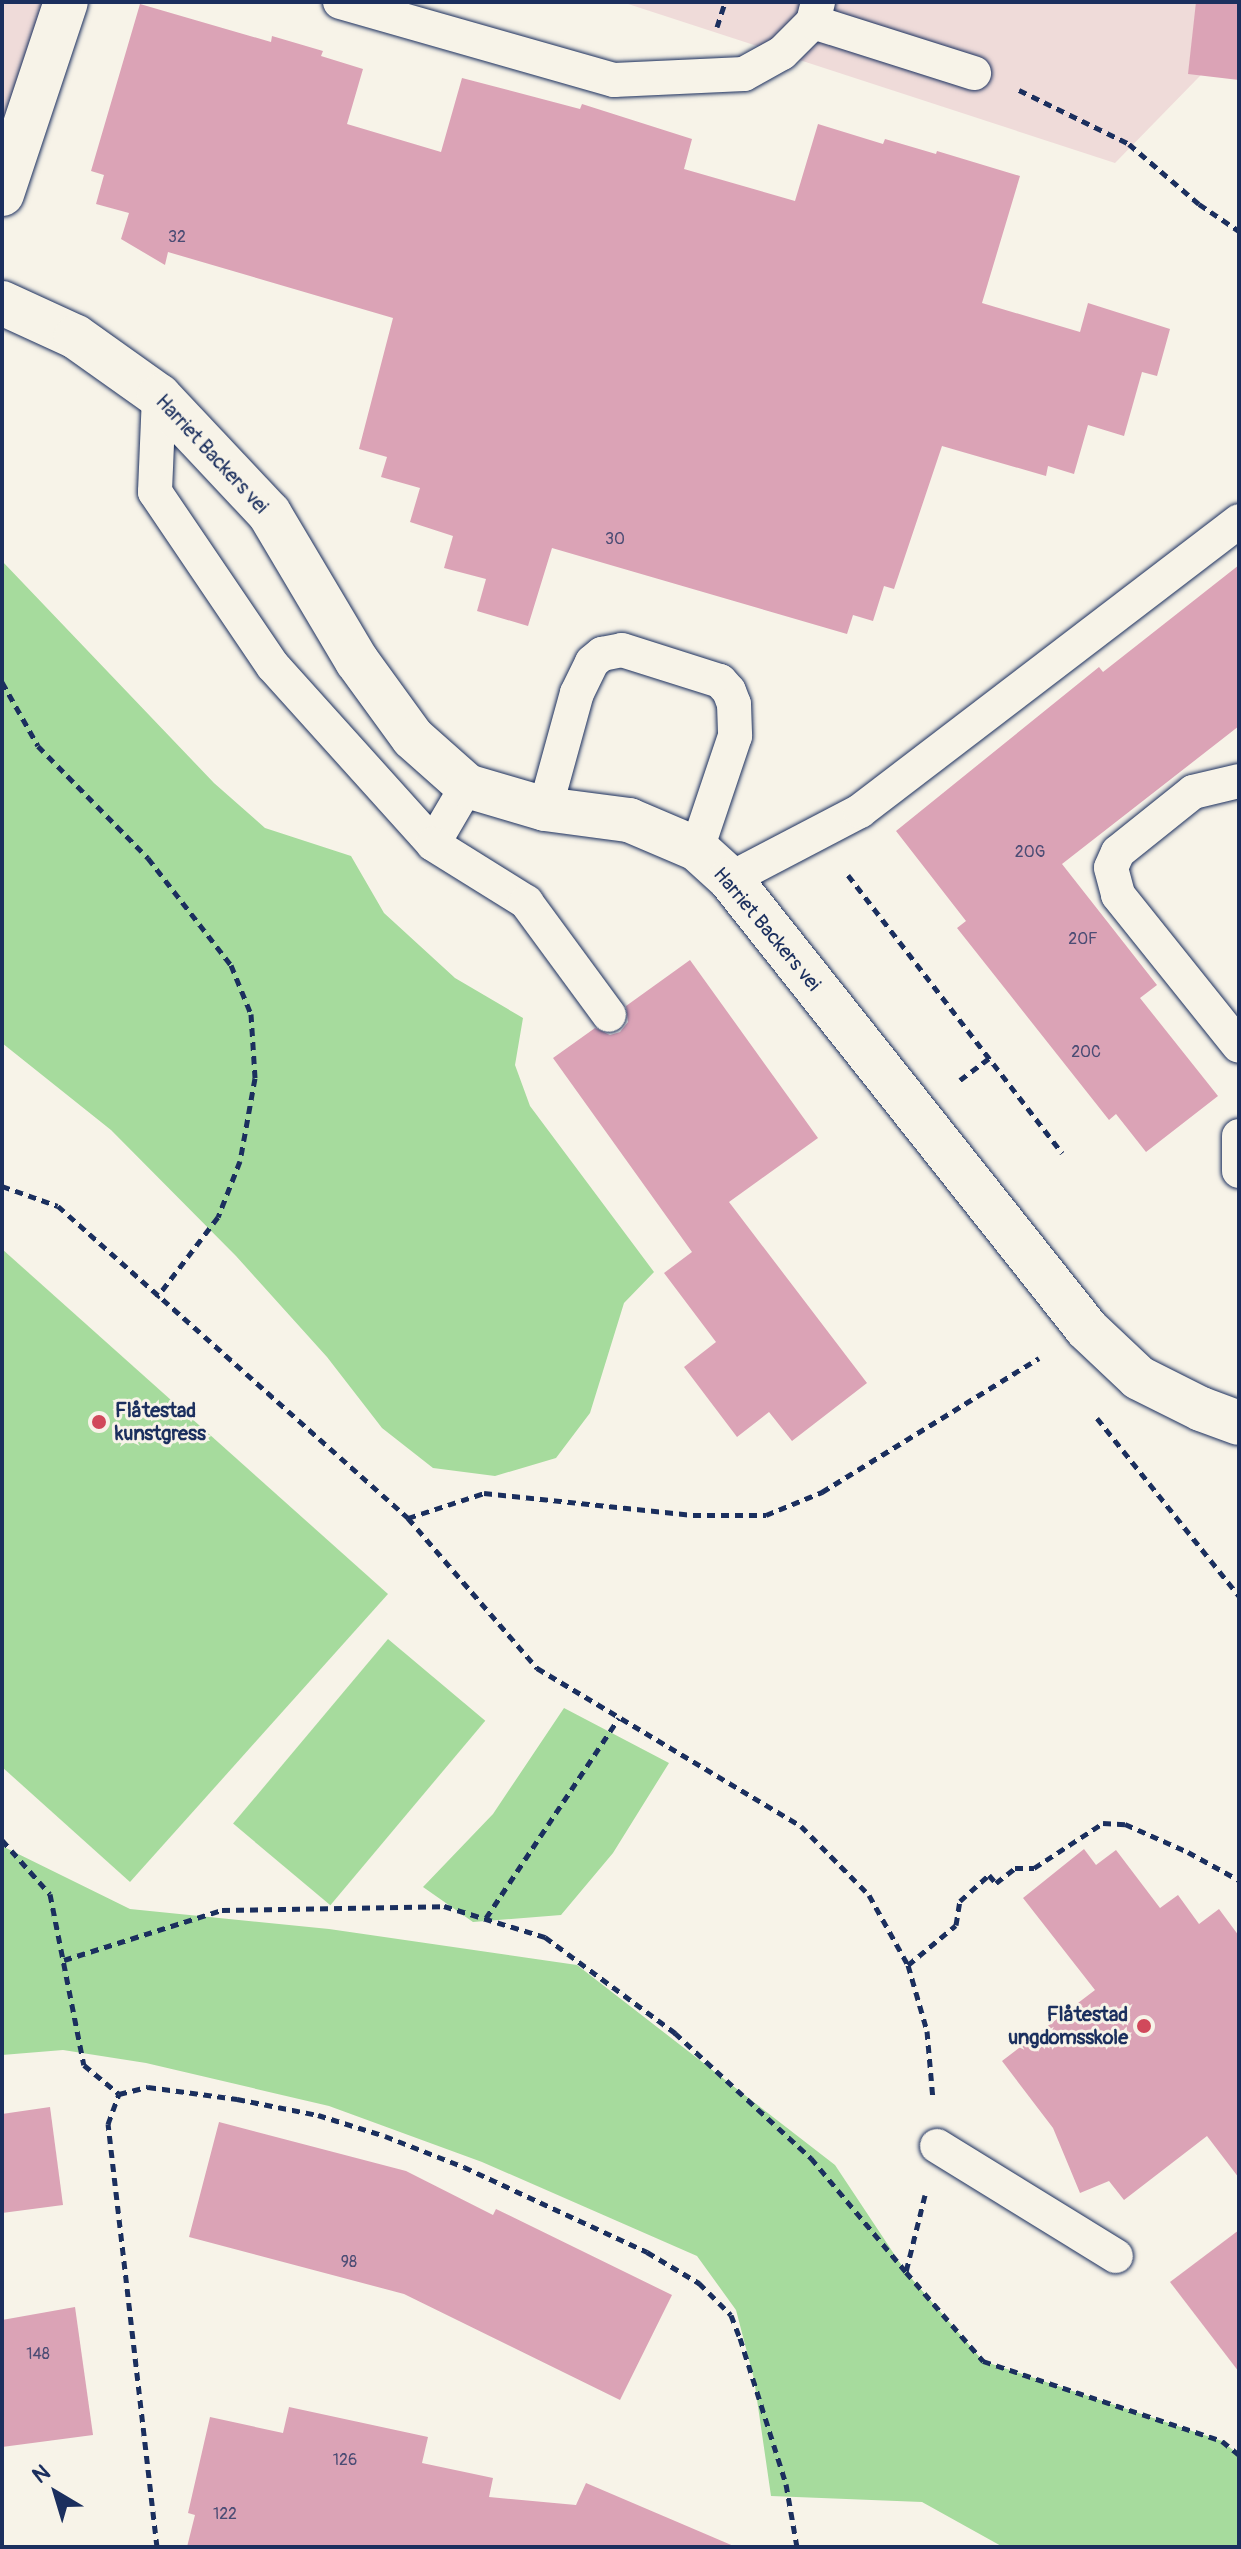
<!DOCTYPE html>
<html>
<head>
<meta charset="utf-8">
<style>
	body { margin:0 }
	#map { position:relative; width:1241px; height:2549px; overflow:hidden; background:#f7f3e8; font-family:Pangolin,sans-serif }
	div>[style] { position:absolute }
	.built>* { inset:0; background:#efdbd9 }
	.green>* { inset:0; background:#a6db9d; transform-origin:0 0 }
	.building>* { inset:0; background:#dba3b6 }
	.path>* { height:5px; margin-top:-2.5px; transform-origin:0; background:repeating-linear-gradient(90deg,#1b2f5e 0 8px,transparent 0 14px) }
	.roads { filter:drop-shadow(0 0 2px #1b2f5e) drop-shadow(0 0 2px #1b2f5e) }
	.service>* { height:34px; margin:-17px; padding:0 17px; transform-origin:17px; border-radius:17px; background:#f7f3e8 }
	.minor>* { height:44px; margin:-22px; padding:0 22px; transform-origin:22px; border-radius:22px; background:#f7f3e8 }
	.dots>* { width:22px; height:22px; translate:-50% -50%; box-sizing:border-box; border:4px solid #f7f3e8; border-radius:50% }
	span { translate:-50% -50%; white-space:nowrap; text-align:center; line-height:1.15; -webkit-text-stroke:6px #f7f3e8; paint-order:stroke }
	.number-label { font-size:16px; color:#4b4c74 }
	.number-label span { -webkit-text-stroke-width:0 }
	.street-label { font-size:20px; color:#1b2f5e }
	.poi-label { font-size:20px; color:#1b2f5e; font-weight:700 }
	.left { translate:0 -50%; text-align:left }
	.right { translate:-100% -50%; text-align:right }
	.frame { position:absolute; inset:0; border:4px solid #1b2f5e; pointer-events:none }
	.north { position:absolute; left:16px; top:2453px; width:80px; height:80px; -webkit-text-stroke:6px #f7f3e8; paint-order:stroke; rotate:322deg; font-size:22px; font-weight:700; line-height:32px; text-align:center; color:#1b2f5e }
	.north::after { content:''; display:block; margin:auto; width:28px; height:36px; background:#1b2f5e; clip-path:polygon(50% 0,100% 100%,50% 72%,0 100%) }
</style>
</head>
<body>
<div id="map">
	<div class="built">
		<i style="clip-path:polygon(2px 2px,65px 2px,2px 214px)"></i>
		<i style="clip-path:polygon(622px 2px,1239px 2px,1239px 36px,1115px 163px)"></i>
	</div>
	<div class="green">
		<i style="clip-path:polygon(2px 561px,214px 783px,265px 828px,351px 856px,384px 913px,455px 978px,523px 1018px,515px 1065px,530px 1106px,654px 1272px,624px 1303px,590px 1413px,556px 1458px,495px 1476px,433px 1468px,382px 1428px,327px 1357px,236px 1256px,111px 1130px,2px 1043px)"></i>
		<i style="clip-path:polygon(2px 1249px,388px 1594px,130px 1882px,2px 1767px)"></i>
		<i style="left:388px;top:1639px;width:127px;height:241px;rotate:40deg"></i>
		<i style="clip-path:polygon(564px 1708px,669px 1763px,613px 1853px,561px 1915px,473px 1922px,423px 1887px,493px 1814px)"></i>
		<i style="clip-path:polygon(2px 1846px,130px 1909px,329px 1929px,577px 1965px,835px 2165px,906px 2272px,983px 2361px,1222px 2441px,1239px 2455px,1239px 2547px,1003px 2547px,922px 2502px,771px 2496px,754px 2379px,736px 2310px,697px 2256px,482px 2162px,329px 2106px,146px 2063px,63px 2050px,2px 2055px)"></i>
	</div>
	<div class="building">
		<i style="clip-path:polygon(1196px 2px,1239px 2px,1239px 80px,1188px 74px)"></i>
		<i style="clip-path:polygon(140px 4px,271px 42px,272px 36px,323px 51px,321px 56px,363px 69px,347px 124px,441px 152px,462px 78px,580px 109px,582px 104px,692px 139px,684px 169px,795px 201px,818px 124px,883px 144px,885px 139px,936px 154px,937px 151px,1020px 176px,982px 303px,1080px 332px,1088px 303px,1170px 329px,1157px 376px,1142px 372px,1124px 436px,1088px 425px,1074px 474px,1048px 466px,1046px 476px,942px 446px,894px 589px,884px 586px,873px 621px,853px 615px,847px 634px,552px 548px,528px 626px,477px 611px,486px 579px,444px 568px,453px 536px,410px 522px,420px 488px,381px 477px,387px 457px,359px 449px,393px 318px,168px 252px,165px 265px,121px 239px,129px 213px,96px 204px,104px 175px,91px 171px)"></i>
		<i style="clip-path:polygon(1239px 565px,1239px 726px,1062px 864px,1157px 985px,1140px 998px,1218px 1096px,1146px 1152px,1116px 1114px,1109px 1120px,957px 928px,966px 921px,896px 831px,1099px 667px,1103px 672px)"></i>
		<i style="clip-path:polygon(690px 960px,818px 1138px,729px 1202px,867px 1383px,792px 1441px,769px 1412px,737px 1437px,684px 1367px,716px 1342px,664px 1273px,692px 1252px,553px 1058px,595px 1028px,610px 1035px,620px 1032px,628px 1022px,626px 1006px)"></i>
		<i style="clip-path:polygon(1084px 1849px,1096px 1865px,1116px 1850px,1160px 1908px,1178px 1895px,1199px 1924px,1219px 1909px,1239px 1936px,1239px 2178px,1207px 2136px,1124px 2200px,1109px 2181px,1080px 2193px,1053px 2128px,1002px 2061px,1095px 1990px,1023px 1898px)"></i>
		<i style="clip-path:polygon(50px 2107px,63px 2205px,2px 2213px,2px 2114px)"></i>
		<i style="clip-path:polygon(219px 2122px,406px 2171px,493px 2215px,496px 2209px,672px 2295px,620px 2400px,404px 2294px,189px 2237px)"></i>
		<i style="clip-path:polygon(1239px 2230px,1239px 2372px,1170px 2282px)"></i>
		<i style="clip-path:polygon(75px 2307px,93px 2435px,2px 2447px,2px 2320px)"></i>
		<i style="clip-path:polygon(289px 2407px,428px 2437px,422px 2463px,493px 2478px,489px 2497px,576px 2505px,586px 2483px,736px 2547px,187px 2547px,195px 2515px,188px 2513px,210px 2417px,283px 2433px)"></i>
	</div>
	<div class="path">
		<i style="left:717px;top:27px;width:26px;rotate:-72deg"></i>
		<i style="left:1019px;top:90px;width:123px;rotate:26.1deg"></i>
		<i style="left:1129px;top:144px;width:92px;rotate:40.6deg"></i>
		<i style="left:1199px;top:204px;width:48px;rotate:34deg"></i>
		<i style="left:2px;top:682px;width:73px;rotate:60.6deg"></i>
		<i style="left:38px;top:746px;width:157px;rotate:45.5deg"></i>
		<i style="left:148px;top:858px;width:135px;rotate:52.2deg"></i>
		<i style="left:231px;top:965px;width:53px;rotate:67.8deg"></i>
		<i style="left:251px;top:1014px;width:64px;rotate:86.4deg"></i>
		<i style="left:255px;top:1078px;width:84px;rotate:100.2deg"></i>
		<i style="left:240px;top:1161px;width:60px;rotate:111.4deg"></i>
		<i style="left:218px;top:1217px;width:101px;rotate:127.3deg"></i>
		<i style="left:848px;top:875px;width:351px;rotate:52.4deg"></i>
		<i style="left:960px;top:1080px;width:38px;rotate:-37deg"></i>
		<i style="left:2px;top:1186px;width:59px;rotate:19.7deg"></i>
		<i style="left:58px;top:1206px;width:469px;rotate:41.7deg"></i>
		<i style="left:408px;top:1518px;width:198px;rotate:49.3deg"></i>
		<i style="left:537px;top:1668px;width:308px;rotate:30.9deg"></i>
		<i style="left:801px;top:1826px;width:97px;rotate:45.4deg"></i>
		<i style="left:869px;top:1895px;width:80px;rotate:60.9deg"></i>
		<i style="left:908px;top:1965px;width:69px;rotate:73.9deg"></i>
		<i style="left:927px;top:2031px;width:68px;rotate:85deg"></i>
		<i style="left:1097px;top:1418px;width:228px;rotate:51.4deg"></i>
		<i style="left:408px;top:1518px;width:80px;rotate:-18.2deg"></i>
		<i style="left:484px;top:1493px;width:210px;rotate:6deg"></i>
		<i style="left:693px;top:1515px;width:73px"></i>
		<i style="left:766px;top:1515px;width:61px;rotate:-22.3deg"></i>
		<i style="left:822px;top:1492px;width:255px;rotate:-31.7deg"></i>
		<i style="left:2px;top:1840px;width:72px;rotate:48.4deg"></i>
		<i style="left:50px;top:1894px;width:174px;rotate:78.8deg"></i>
		<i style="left:84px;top:2065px;width:45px;rotate:39.6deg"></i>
		<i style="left:486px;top:1918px;width:240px;rotate:-56.4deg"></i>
		<i style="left:64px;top:1960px;width:166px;rotate:-17.6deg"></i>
		<i style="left:222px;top:1910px;width:222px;rotate:-1deg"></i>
		<i style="left:444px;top:1906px;width:106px;rotate:17.1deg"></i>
		<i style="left:545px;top:1937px;width:162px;rotate:36.4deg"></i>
		<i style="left:675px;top:2033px;width:185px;rotate:42.6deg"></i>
		<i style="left:811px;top:2158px;width:148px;rotate:50.2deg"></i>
		<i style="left:908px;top:1965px;width:62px;rotate:-39.8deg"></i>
		<i style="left:956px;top:1925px;width:24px;rotate:-81deg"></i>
		<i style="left:960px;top:1901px;width:39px;rotate:-42deg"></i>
		<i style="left:989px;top:1875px;width:11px;rotate:49deg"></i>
		<i style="left:996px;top:1883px;width:24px;rotate:-38deg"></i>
		<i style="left:1015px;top:1868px;width:19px"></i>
		<i style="left:1034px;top:1868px;width:82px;rotate:-33.1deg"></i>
		<i style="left:1103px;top:1823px;width:22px;rotate:3deg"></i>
		<i style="left:1125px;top:1824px;width:69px;rotate:24deg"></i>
		<i style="left:1188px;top:1852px;width:58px;rotate:28.8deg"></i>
		<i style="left:925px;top:2195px;width:79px;rotate:103.9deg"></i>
		<i style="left:906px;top:2272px;width:118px;rotate:49.1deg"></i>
		<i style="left:983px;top:2361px;width:252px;rotate:18.5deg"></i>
		<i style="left:1222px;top:2441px;width:22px;rotate:39deg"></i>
		<i style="left:157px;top:2547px;width:426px;rotate:-96.6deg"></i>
		<i style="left:108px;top:2124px;width:32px;rotate:-70deg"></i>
		<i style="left:119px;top:2094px;width:30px;rotate:-14deg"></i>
		<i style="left:148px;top:2087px;width:90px;rotate:7.7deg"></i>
		<i style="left:237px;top:2099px;width:83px;rotate:11.2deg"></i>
		<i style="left:318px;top:2115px;width:70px;rotate:17.4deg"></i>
		<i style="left:385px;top:2136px;width:85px;rotate:21.4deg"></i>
		<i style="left:464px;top:2167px;width:202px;rotate:24.9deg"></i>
		<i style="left:647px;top:2252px;width:61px;rotate:30.8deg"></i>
		<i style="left:699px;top:2283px;width:45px;rotate:45deg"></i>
		<i style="left:731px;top:2315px;width:25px;rotate:69deg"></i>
		<i style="left:740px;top:2338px;width:153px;rotate:72.5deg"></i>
		<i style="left:786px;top:2484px;width:64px;rotate:80.1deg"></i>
	</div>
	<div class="roads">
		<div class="service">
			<i style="left:340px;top:2px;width:285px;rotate:15.9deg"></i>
			<i style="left:614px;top:80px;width:130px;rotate:-2.6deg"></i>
			<i style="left:744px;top:74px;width:43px;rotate:-28.9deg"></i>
			<i style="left:782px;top:53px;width:44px;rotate:-45deg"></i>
			<i style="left:813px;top:22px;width:21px;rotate:-76deg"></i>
			<i style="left:813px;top:22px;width:169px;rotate:17.6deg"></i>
			<i style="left:159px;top:396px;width:96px;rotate:92.4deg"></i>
			<i style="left:155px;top:492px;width:210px;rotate:55.9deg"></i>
			<i style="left:273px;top:666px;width:239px;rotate:48deg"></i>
			<i style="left:1239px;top:781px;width:47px;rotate:166.6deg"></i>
			<i style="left:1193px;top:792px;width:96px;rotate:141.3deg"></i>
			<i style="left:1118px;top:852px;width:17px;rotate:114deg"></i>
			<i style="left:1111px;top:868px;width:28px;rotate:75deg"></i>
			<i style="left:1118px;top:895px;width:193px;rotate:51.3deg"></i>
			<i style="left:467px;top:786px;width:67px;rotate:120.4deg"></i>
			<i style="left:433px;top:844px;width:110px;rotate:31.9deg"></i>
			<i style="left:526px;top:902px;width:140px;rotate:53.7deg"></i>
			<i style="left:545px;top:809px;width:120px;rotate:-74.6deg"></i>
			<i style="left:577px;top:693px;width:34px;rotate:-64deg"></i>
			<i style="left:592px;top:662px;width:13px;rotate:-39deg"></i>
			<i style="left:602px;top:654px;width:20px;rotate:-11deg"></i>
			<i style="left:622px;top:650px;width:103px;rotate:17.6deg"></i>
			<i style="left:720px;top:681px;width:13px;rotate:48deg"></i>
			<i style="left:729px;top:691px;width:14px;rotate:69deg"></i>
			<i style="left:734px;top:704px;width:32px;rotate:88deg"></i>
			<i style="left:735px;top:736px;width:119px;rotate:108.6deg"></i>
			<i style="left:730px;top:879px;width:147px;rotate:-27.6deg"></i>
			<i style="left:860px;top:811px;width:477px;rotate:-37.4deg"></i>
			<i style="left:1239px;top:1136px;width:35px;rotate:90deg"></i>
			<i style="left:937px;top:2146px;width:210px;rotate:31.6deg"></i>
		</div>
		<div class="minor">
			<i style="left:2px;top:194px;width:202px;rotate:-71.6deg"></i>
			<i style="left:2px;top:303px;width:81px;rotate:24.7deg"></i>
			<i style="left:76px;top:337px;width:102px;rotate:35.4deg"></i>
			<i style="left:159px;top:396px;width:161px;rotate:46.8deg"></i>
			<i style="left:269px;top:513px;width:172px;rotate:59.3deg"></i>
			<i style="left:357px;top:661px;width:95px;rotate:54deg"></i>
			<i style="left:413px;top:738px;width:72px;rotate:41.6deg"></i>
			<i style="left:467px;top:786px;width:81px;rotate:16.4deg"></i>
			<i style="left:545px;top:809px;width:85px;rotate:7.5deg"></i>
			<i style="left:629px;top:820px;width:74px;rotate:23.1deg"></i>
			<i style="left:697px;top:849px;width:45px;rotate:42.3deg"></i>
			<i style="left:730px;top:879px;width:574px;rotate:51.57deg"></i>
			<i style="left:1087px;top:1329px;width:71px;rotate:43.3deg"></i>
			<i style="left:1139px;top:1378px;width:69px;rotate:26.6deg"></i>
			<i style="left:1201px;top:1409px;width:40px;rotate:20.2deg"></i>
		</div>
	</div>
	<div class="dots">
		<i style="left:99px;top:1422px;background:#d1495b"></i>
		<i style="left:1144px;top:2026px;background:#d1495b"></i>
	</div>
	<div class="number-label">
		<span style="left:177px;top:237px">32</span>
		<span style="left:615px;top:539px">30</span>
		<span style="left:1030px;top:852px">20G</span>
		<span style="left:1083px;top:939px">20F</span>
		<span style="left:1086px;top:1052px">20C</span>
		<span style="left:349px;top:2262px">98</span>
		<span style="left:38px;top:2354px">148</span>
		<span style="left:345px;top:2460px">126</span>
		<span style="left:225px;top:2514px">122</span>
	</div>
	<div class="street-label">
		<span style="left:212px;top:454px;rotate:47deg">Harriet Backers vei</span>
		<span style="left:767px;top:929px;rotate:50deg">Harriet Backers vei</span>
	</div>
	<div class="poi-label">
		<span class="left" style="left:115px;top:1422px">Flåtestad<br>kunstgress</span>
		<span class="right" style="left:1128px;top:2026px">Flåtestad<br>ungdomsskole</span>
	</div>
	<div class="frame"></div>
	<div class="north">N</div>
</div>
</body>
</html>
